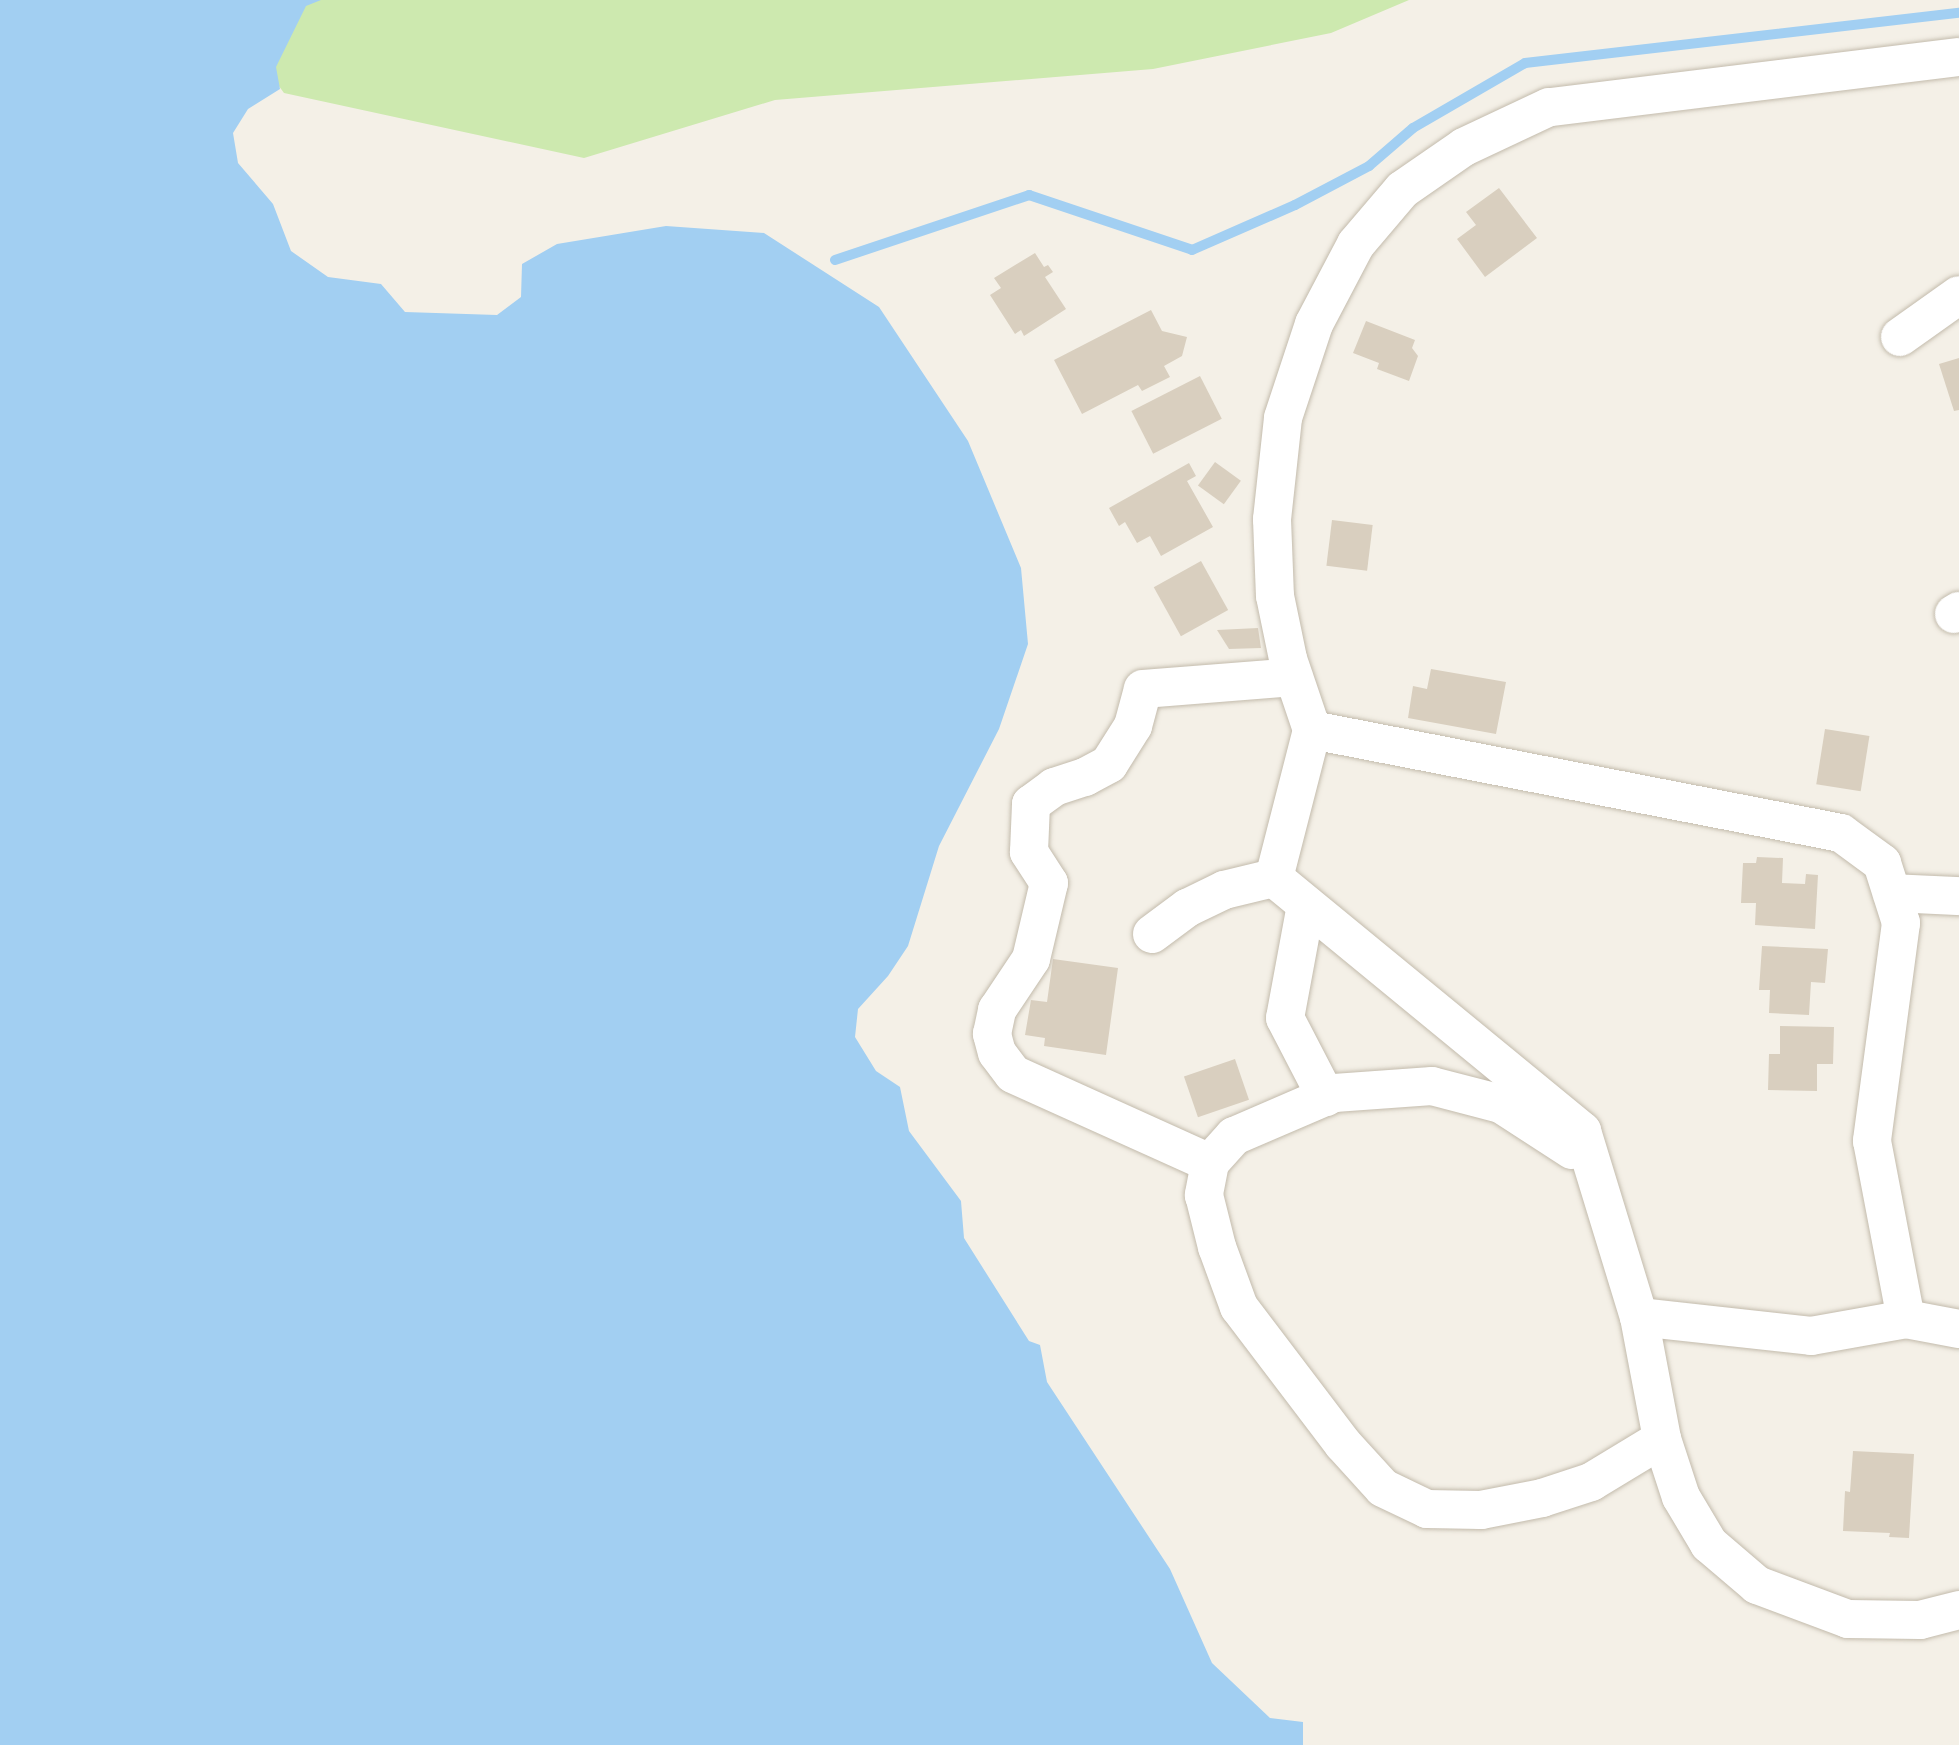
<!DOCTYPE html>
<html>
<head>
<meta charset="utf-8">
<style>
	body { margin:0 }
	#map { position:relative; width:1959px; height:1745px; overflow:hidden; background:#f4f0e7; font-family:Arial,sans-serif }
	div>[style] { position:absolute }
	.green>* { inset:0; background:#cde9af }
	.water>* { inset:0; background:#a2cff2 }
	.stream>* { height:10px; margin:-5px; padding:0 5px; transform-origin:5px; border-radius:5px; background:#a2cff2 }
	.building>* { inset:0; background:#d9cfbf; transform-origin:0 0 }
	.roads { filter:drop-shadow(0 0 2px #c3bbac) drop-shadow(0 0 2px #c3bbac) }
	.minor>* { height:38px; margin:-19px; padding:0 19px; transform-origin:19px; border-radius:19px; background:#fff }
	span { translate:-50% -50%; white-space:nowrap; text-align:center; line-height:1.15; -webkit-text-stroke:7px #fff; paint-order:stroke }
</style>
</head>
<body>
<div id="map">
	<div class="green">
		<i style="clip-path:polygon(216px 0,1409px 0,1331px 33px,1153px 69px,775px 100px,584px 158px,284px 93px)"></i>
	</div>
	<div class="water">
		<i style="clip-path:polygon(0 0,321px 0,306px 6px,276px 67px,280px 89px,248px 109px,233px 133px,238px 163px,273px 204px,291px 251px,328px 277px,381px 284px,405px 312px,497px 315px,521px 297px,522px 264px,557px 244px,666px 226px,764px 233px,879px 307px,968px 441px,1021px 568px,1028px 644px,999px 729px,939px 846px,908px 946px,888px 976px,858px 1009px,855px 1037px,876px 1071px,900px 1087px,909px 1131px,961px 1201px,964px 1238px,1029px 1341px,1040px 1345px,1047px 1382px,1170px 1569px,1212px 1663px,1270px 1718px,1303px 1722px,1303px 1745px,0 1745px)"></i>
	</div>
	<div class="stream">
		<i style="left:835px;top:260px;width:205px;rotate:-18.5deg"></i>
		<i style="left:1029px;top:195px;width:172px;rotate:18.6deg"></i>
		<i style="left:1192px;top:250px;width:112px;rotate:-23.6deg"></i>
		<i style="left:1295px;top:205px;width:84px;rotate:-27.8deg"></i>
		<i style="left:1369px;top:166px;width:58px;rotate:-40.8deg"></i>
		<i style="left:1413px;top:128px;width:129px;rotate:-30.1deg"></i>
		<i style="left:1525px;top:63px;width:437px;rotate:-6.6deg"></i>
	</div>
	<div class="building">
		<i style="clip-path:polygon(1499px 188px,1537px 238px,1485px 277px,1457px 239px,1476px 225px,1466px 212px)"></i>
		<i style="clip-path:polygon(1035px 253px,1044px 267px,1048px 265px,1053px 272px,1045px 277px,1066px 309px,1024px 336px,1021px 330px,1015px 334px,990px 295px,1001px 288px,994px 278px)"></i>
		<i style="clip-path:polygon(1151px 310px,1162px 331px,1187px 337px,1182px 356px,1164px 366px,1170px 377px,1142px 391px,1138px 385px,1082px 414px,1054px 360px)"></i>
		<i style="clip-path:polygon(1366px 321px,1415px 340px,1412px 348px,1418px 356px,1409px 381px,1377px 369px,1379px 363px,1353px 353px)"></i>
		<i style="clip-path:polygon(1959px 358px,1959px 410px,1954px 411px,1939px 364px)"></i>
		<i style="left:1200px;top:376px;width:48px;height:77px;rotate:63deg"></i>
		<i style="left:1215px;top:462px;width:32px;height:29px;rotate:36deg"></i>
		<i style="clip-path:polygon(1189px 463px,1196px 476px,1187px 481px,1213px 527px,1161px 556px,1150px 536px,1137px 543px,1125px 522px,1119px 526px,1109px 508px)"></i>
		<i style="left:1332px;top:520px;width:41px;height:46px;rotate:7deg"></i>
		<i style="left:1201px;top:561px;width:56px;height:54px;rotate:61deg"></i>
		<i style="clip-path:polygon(1258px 628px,1261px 648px,1229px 649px,1217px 630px)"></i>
		<i style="clip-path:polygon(1431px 669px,1506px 682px,1496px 734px,1408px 718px,1413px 686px,1427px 689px)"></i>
		<i style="left:1825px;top:729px;width:45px;height:56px;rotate:9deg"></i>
		<i style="clip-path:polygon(1757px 857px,1783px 858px,1782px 883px,1805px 884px,1806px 874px,1818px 875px,1815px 929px,1755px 925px,1756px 903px,1741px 903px,1743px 863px,1756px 863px)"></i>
		<i style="clip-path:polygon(1762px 946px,1828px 949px,1825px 983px,1811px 982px,1809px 1015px,1769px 1013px,1770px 990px,1759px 990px)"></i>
		<i style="clip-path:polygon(1053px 959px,1118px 968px,1106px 1055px,1044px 1046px,1045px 1038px,1025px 1035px,1031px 1000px,1047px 1002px)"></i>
		<i style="clip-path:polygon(1780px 1026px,1834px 1027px,1833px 1064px,1817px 1064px,1817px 1091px,1768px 1090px,1769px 1054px,1780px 1054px)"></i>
		<i style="left:1235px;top:1059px;width:43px;height:54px;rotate:71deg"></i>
		<i style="clip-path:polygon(1853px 1451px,1914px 1454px,1909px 1538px,1889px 1537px,1890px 1533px,1843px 1531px,1845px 1491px,1850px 1492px)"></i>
	</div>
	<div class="roads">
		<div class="minor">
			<i style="left:1959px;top:57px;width:413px;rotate:173deg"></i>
			<i style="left:1549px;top:107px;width:94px;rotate:154.8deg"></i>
			<i style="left:1464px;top:147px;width:75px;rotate:145.3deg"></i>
			<i style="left:1402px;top:190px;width:71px;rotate:130.4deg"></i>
			<i style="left:1356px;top:244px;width:90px;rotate:117.7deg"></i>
			<i style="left:1314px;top:324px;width:99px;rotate:108.3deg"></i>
			<i style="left:1283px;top:418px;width:102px;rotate:96.2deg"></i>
			<i style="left:1272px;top:519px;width:77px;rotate:87.8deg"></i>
			<i style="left:1275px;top:596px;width:64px;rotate:78.3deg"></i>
			<i style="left:1288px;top:659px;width:75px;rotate:71.3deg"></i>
			<i style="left:1312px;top:730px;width:153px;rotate:104.4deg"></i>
			<i style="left:1274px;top:878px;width:399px;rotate:39.4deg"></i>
			<i style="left:1582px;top:1131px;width:195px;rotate:73deg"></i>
			<i style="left:1639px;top:1317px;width:124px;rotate:79.3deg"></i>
			<i style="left:1662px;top:1439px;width:61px;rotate:71.9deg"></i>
			<i style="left:1681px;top:1497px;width:55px;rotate:59.2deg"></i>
			<i style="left:1709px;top:1544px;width:63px;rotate:40.5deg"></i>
			<i style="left:1757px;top:1585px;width:97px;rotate:20.5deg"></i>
			<i style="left:1848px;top:1619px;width:72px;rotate:0.8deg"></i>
			<i style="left:1920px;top:1620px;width:40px;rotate:-14.4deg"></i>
			<i style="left:1900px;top:337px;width:72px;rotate:-35.4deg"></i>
			<i style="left:1954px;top:614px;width:6px;rotate:-31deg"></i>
			<i style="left:1312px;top:730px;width:539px;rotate:11.02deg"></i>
			<i style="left:1841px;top:833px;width:51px;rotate:36.2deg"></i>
			<i style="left:1882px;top:863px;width:63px;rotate:72.4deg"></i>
			<i style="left:1901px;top:923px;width:220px;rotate:97.6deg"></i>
			<i style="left:1872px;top:1141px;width:181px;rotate:79.2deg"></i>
			<i style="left:1892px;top:893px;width:67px;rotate:2.6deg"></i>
			<i style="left:1306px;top:905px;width:115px;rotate:100.5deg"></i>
			<i style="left:1285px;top:1018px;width:89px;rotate:62.6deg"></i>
			<i style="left:1152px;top:934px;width:44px;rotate:-36.6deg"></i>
			<i style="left:1187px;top:908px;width:41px;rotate:-25.9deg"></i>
			<i style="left:1224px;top:890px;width:51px;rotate:-13.5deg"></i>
			<i style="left:1572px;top:1150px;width:85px;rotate:-147.1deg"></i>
			<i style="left:1501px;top:1104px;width:71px;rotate:-165.4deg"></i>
			<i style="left:1432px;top:1086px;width:98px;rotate:175.9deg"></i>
			<i style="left:1334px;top:1093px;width:109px;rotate:156.7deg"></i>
			<i style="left:1234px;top:1136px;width:36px;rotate:132deg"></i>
			<i style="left:1210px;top:1163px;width:33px;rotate:101deg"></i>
			<i style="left:1204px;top:1195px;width:54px;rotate:76deg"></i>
			<i style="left:1217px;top:1247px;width:64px;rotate:69.9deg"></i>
			<i style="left:1239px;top:1307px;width:172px;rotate:52.8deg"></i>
			<i style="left:1343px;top:1444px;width:59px;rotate:47.7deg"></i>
			<i style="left:1383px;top:1488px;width:49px;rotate:25.5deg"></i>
			<i style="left:1427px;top:1509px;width:54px;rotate:1.1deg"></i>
			<i style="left:1481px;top:1510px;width:62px;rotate:-11.1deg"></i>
			<i style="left:1542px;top:1498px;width:52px;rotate:-18.1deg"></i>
			<i style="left:1591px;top:1482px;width:83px;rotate:-31.2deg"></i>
			<i style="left:1210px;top:1163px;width:216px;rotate:-155.7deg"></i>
			<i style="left:1013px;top:1074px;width:26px;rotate:-127deg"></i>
			<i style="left:997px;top:1053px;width:20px;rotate:-105deg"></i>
			<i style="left:992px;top:1034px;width:25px;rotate:-78deg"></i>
			<i style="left:997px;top:1010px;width:61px;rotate:-56.3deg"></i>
			<i style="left:1031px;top:959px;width:78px;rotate:-76.7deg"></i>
			<i style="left:1049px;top:883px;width:37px;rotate:-123deg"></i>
			<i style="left:1029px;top:852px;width:48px;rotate:-87.6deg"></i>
			<i style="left:1031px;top:804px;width:29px;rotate:-36deg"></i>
			<i style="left:1054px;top:787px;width:33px;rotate:-18deg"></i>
			<i style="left:1085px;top:777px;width:27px;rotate:-28deg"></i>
			<i style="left:1109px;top:764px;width:45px;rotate:-57.7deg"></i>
			<i style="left:1133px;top:726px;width:38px;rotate:-75deg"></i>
			<i style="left:1143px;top:689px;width:151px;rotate:-4.5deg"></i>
			<i style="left:1639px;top:1317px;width:173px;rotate:6.3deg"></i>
			<i style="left:1811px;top:1336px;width:97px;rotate:-10.1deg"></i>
			<i style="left:1906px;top:1319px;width:54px;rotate:10.7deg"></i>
		</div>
	</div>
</div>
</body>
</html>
